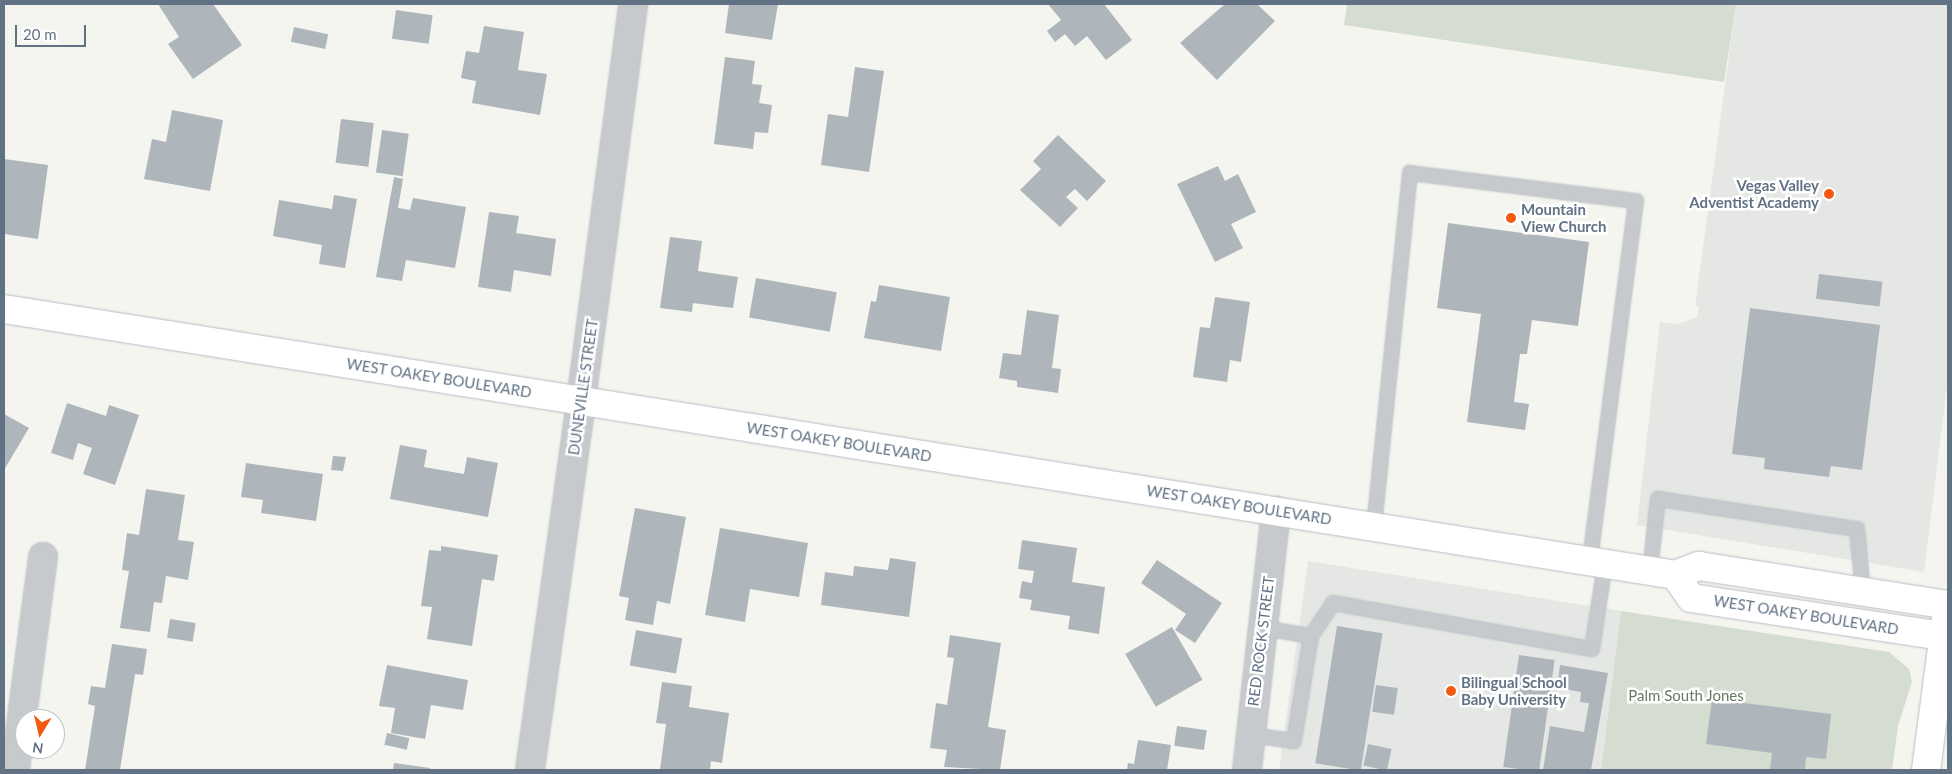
<!DOCTYPE html>
<html>
<head>
<meta charset="utf-8">
<style>
	body { margin:0 }
	#map { position:relative; width:1952px; height:774px; overflow:hidden; background:#f5f5f0; font-family:Lato,sans-serif }
	div>[style] { position:absolute }
	.built>* { inset:0; background:#e5e7e4 }
	.green>* { inset:0; background:#d5ddd1 }
	.building>* { inset:0; background:#aeb5bb; transform-origin:0 0 }
	.roads { filter:drop-shadow(0 0 1px #b8bdc2) drop-shadow(0 0 1px #b8bdc2) }
	.service>* { height:14px; margin:-7px; padding:0 7px; transform-origin:7px; border-radius:7px; background:#c7cacd }
	.minor>* { height:28px; margin:-14px; padding:0 14px; transform-origin:14px; border-radius:14px; background:#c7cacd }
	.tertiary>* { height:28px; margin:-14px; padding:0 14px; transform-origin:14px; border-radius:14px; background:#c7cacd }
	.secondary>* { height:28px; margin:-14px; padding:0 14px; transform-origin:14px; border-radius:14px; background:#fff }
	.primary>* { height:28px; margin:-14px; padding:0 14px; transform-origin:14px; border-radius:14px; background:#fff }
	.dots>* { width:14px; height:14px; translate:-50% -50%; box-sizing:border-box; border:2px solid #fff; border-radius:50% }
	span { translate:-50% -50%; white-space:nowrap; text-align:center; line-height:1.15; -webkit-text-stroke:5px #fff; paint-order:stroke }
	.poi-label { font-size:15px; color:#617285; font-weight:700 }
	.right { translate:-100% -50%; text-align:right }
	.left { translate:0 -50%; text-align:left }
	.street-label { font-size:15px; color:#617285 }
	.park-label { font-size:15px; color:#637b60 }
	.frame { position:absolute; inset:0; border:5px solid #617285; pointer-events:none }
	.north { position:absolute; left:15px; top:709px; width:50px; height:50px; box-sizing:border-box; background:#fff; border:1px solid #c0c7ce; border-radius:50%; rotate:189deg; font-size:14px; font-weight:700; line-height:20px; text-align:center; color:#617285 }
	.north::after { content:''; display:block; margin:auto; width:18px; height:22px; background:#f45a12; clip-path:polygon(50% 0,100% 100%,50% 72%,0 100%) }
	.scale { position:absolute; left:15px; top:25px; width:71px; height:22px; box-sizing:border-box; border:2px solid #617285; border-top:0; padding-left:6px; font-size:15px; line-height:18px; white-space:nowrap; color:#617285; -webkit-text-stroke:4px #fff; paint-order:stroke }
</style>
</head>
<body>
<div id="map">
	<div class="built">
		<i style="clip-path:polygon(1736px 4px,1948px 4px,1948px 378px,1924px 572px,1637px 525px,1660px 322px,1678px 324px,1697px 317px,1699px 307px,1695px 306px)"></i>
		<i style="clip-path:polygon(1308px 561px,1621px 611px,1601px 770px,1279px 770px)"></i>
	</div>
	<div class="green">
		<i style="clip-path:polygon(1347px 4px,1736px 4px,1724px 82px,1344px 25px)"></i>
		<i style="clip-path:polygon(1621px 611px,1889px 652px,1909px 669px,1912px 682px,1898px 726px,1892px 770px,1601px 770px)"></i>
	</div>
	<div class="building">
		<i style="clip-path:polygon(158px 4px,213px 4px,242px 45px,193px 79px,168px 44px,179px 37px)"></i>
		<i style="clip-path:polygon(729px 4px,778px 4px,772px 40px,725px 33px)"></i>
		<i style="clip-path:polygon(1048px 4px,1104px 4px,1132px 40px,1106px 60px,1087px 36px,1075px 46px,1065px 34px,1055px 42px,1047px 31px,1061px 20px)"></i>
		<i style="clip-path:polygon(1225px 4px,1257px 4px,1275px 21px,1217px 80px,1180px 43px)"></i>
		<i style="left:396px;top:10px;width:37px;height:29px;rotate:8deg"></i>
		<i style="clip-path:polygon(484px 26px,524px 32px,518px 70px,547px 74px,540px 115px,472px 103px,476px 81px,461px 78px,466px 51px,479px 53px)"></i>
		<i style="left:294px;top:27px;width:35px;height:15px;rotate:12deg"></i>
		<i style="clip-path:polygon(725px 57px,755px 61px,752px 84px,762px 85px,759px 103px,772px 105px,768px 133px,755px 132px,753px 149px,714px 144px)"></i>
		<i style="clip-path:polygon(855px 67px,884px 71px,869px 172px,821px 165px,828px 114px,848px 117px)"></i>
		<i style="clip-path:polygon(172px 110px,223px 120px,210px 191px,144px 179px,152px 139px,166px 142px)"></i>
		<i style="left:341px;top:119px;width:33px;height:44px;rotate:7deg"></i>
		<i style="left:382px;top:130px;width:27px;height:43px;rotate:8deg"></i>
		<i style="clip-path:polygon(1058px 135px,1106px 181px,1087px 201px,1075px 189px,1066px 197px,1078px 208px,1060px 227px,1020px 190px,1041px 169px,1033px 161px)"></i>
		<i style="clip-path:polygon(4px 159px,48px 165px,38px 239px,4px 234px)"></i>
		<i style="clip-path:polygon(1218px 166px,1225px 181px,1238px 174px,1256px 212px,1231px 224px,1243px 248px,1215px 262px,1177px 184px)"></i>
		<i style="clip-path:polygon(394px 177px,403px 179px,398px 208px,410px 210px,413px 198px,466px 207px,455px 268px,406px 260px,402px 281px,376px 277px)"></i>
		<i style="clip-path:polygon(334px 195px,357px 199px,345px 268px,319px 264px,322px 245px,273px 236px,279px 200px,332px 209px)"></i>
		<i style="clip-path:polygon(489px 212px,519px 216px,516px 233px,556px 239px,551px 276px,514px 270px,511px 292px,478px 287px)"></i>
		<i style="clip-path:polygon(1448px 223px,1589px 242px,1578px 326px,1532px 320px,1527px 354px,1520px 354px,1514px 402px,1529px 404px,1525px 430px,1467px 422px,1481px 314px,1437px 308px)"></i>
		<i style="clip-path:polygon(670px 237px,702px 241px,698px 271px,738px 277px,733px 308px,693px 303px,692px 312px,660px 308px)"></i>
		<i style="left:1819px;top:274px;width:64px;height:25px;rotate:7deg"></i>
		<i style="left:756px;top:278px;width:82px;height:40px;rotate:10deg"></i>
		<i style="clip-path:polygon(879px 285px,950px 297px,941px 351px,864px 338px,871px 301px,876px 302px)"></i>
		<i style="clip-path:polygon(1215px 297px,1250px 302px,1241px 362px,1230px 360px,1227px 382px,1193px 377px,1200px 327px,1210px 328px)"></i>
		<i style="clip-path:polygon(1750px 308px,1880px 325px,1862px 470px,1831px 466px,1829px 477px,1764px 469px,1765px 458px,1732px 454px)"></i>
		<i style="clip-path:polygon(1027px 310px,1059px 315px,1052px 368px,1061px 369px,1058px 393px,1017px 387px,1017px 381px,999px 378px,1003px 353px,1021px 355px)"></i>
		<i style="clip-path:polygon(67px 403px,106px 416px,109px 405px,139px 415px,115px 485px,83px 474px,92px 448px,78px 443px,73px 460px,51px 453px)"></i>
		<i style="clip-path:polygon(4px 414px,29px 428px,4px 470px)"></i>
		<i style="clip-path:polygon(400px 445px,427px 450px,424px 467px,464px 474px,467px 457px,498px 463px,488px 517px,390px 499px)"></i>
		<i style="clip-path:polygon(333px 456px,346px 457px,343px 471px,331px 470px)"></i>
		<i style="clip-path:polygon(246px 463px,323px 474px,316px 521px,261px 513px,263px 500px,241px 497px)"></i>
		<i style="clip-path:polygon(146px 489px,185px 495px,178px 540px,194px 542px,188px 580px,166px 576px,162px 603px,154px 602px,150px 632px,120px 628px,129px 571px,122px 570px,127px 533px,139px 535px)"></i>
		<i style="clip-path:polygon(635px 508px,686px 517px,670px 604px,657px 601px,653px 625px,625px 620px,629px 598px,619px 596px)"></i>
		<i style="clip-path:polygon(720px 528px,808px 543px,799px 597px,750px 589px,745px 622px,705px 615px)"></i>
		<i style="clip-path:polygon(1022px 540px,1077px 548px,1072px 582px,1105px 587px,1099px 634px,1068px 629px,1070px 616px,1030px 610px,1032px 600px,1019px 598px,1022px 581px,1032px 583px,1034px 571px,1018px 569px)"></i>
		<i style="clip-path:polygon(441px 546px,498px 555px,494px 581px,482px 579px,472px 646px,427px 639px,432px 607px,421px 606px,429px 550px,441px 551px)"></i>
		<i style="clip-path:polygon(890px 558px,916px 562px,909px 617px,821px 605px,825px 572px,853px 576px,854px 566px,888px 570px)"></i>
		<i style="clip-path:polygon(1157px 560px,1222px 603px,1195px 643px,1175px 630px,1186px 614px,1141px 583px)"></i>
		<i style="left:170px;top:619px;width:26px;height:19px;rotate:9deg"></i>
		<i style="left:1337px;top:626px;width:46px;height:139px;rotate:9deg"></i>
		<i style="left:1172px;top:627px;width:61px;height:54px;rotate:60deg"></i>
		<i style="left:636px;top:630px;width:47px;height:36px;rotate:10deg"></i>
		<i style="clip-path:polygon(950px 635px,1001px 643px,988px 727px,1006px 730px,1000px 770px,944px 767px,947px 750px,930px 748px,936px 703px,947px 705px,954px 658px,947px 657px)"></i>
		<i style="clip-path:polygon(112px 644px,147px 649px,143px 675px,135px 674px,120px 770px,85px 770px,95px 706px,88px 704px,91px 686px,105px 688px)"></i>
		<i style="left:1519px;top:655px;width:36px;height:113px;rotate:8deg"></i>
		<i style="clip-path:polygon(387px 665px,468px 680px,463px 710px,431px 705px,425px 739px,391px 733px,395px 708px,379px 706px)"></i>
		<i style="clip-path:polygon(1560px 665px,1608px 673px,1591px 770px,1543px 770px,1550px 726px,1584px 732px,1589px 703px,1580px 702px,1581px 692px,1557px 688px)"></i>
		<i style="clip-path:polygon(662px 682px,692px 686px,689px 707px,729px 713px,722px 763px,711px 761px,710px 770px,660px 770px,666px 724px,656px 723px)"></i>
		<i style="left:1376px;top:685px;width:22px;height:27px;rotate:8deg"></i>
		<i style="clip-path:polygon(1712px 699px,1831px 714px,1826px 759px,1806px 757px,1805px 770px,1770px 770px,1772px 753px,1706px 744px)"></i>
		<i style="left:1177px;top:726px;width:30px;height:20px;rotate:8deg"></i>
		<i style="left:387px;top:733px;width:23px;height:12px;rotate:13deg"></i>
		<i style="clip-path:polygon(1138px 740px,1171px 745px,1167px 770px,1127px 770px,1128px 763px,1134px 764px)"></i>
		<i style="left:1368px;top:744px;width:24px;height:22px;rotate:12deg"></i>
		<i style="clip-path:polygon(394px 763px,430px 768px,430px 770px,393px 770px)"></i>
	</div>
	<div class="roads">
		<div class="service">
			<i style="left:1374px;top:527px;width:356px;rotate:-84.2deg"></i>
			<i style="left:1410px;top:173px;width:228px;rotate:7.1deg"></i>
			<i style="left:1636px;top:201px;width:363px;rotate:97.3deg"></i>
			<i style="left:1650px;top:571px;width:72px;rotate:-83.7deg"></i>
			<i style="left:1658px;top:499px;width:201px;rotate:8.6deg"></i>
			<i style="left:1857px;top:529px;width:63px;rotate:84.6deg"></i>
			<i style="left:1263px;top:628px;width:49px;rotate:9.5deg"></i>
			<i style="left:1250px;top:735px;width:44px;rotate:7.8deg"></i>
			<i style="left:1294px;top:741px;width:106px;rotate:-80.8deg"></i>
			<i style="left:1311px;top:636px;width:40px;rotate:-56deg"></i>
			<i style="left:1333px;top:603px;width:263px;rotate:10.1deg"></i>
			<i style="left:1592px;top:649px;width:86px;rotate:-81.3deg"></i>
		</div>
		<div class="minor">
			<i style="left:15px;top:770px;width:215px;rotate:-82.5deg"></i>
			<i style="left:530px;top:770px;width:373px;rotate:-82.1deg"></i>
			<i style="left:1247px;top:770px;width:261px;rotate:-83.6deg"></i>
		</div>
		<div class="tertiary">
			<i style="left:581px;top:401px;width:400px;rotate:-82.5deg"></i>
		</div>
		<div class="secondary">
			<i style="left:4px;top:309px;width:1692px;rotate:9.04deg"></i>
			<i style="left:1675px;top:575px;width:26px;rotate:-21deg"></i>
			<i style="left:1699px;top:566px;width:252px;rotate:8.9deg"></i>
			<i style="left:1675px;top:575px;width:28px;rotate:55deg"></i>
			<i style="left:1691px;top:598px;width:260px;rotate:8.6deg"></i>
		</div>
		<div class="primary">
			<i style="left:1926px;top:770px;width:167px;rotate:-82.5deg"></i>
		</div>
	</div>
	<div class="dots">
		<i style="left:1829px;top:194px;background:#f45a12"></i>
		<i style="left:1511px;top:218px;background:#f45a12"></i>
		<i style="left:1451px;top:691px;background:#f45a12"></i>
	</div>
	<div class="poi-label">
		<span class="right" style="left:1819px;top:194px">Vegas Valley<br>Adventist Academy</span>
		<span class="left" style="left:1521px;top:218px">Mountain<br>View Church</span>
		<span class="left" style="left:1461px;top:691px">Bilingual School<br>Baby University</span>
	</div>
	<div class="street-label">
		<span style="left:439px;top:378px;rotate:9deg">WEST OAKEY BOULEVARD</span>
		<span style="left:583px;top:387px;rotate:-82deg">DUNEVILLE STREET</span>
		<span style="left:839px;top:442px;rotate:9deg">WEST OAKEY BOULEVARD</span>
		<span style="left:1239px;top:505px;rotate:9deg">WEST OAKEY BOULEVARD</span>
		<span style="left:1806px;top:615px;rotate:9deg">WEST OAKEY BOULEVARD</span>
		<span style="left:1261px;top:641px;rotate:-83deg">RED ROCK STREET</span>
	</div>
	<div class="park-label">
		<span style="left:1686px;top:696px">Palm South Jones</span>
	</div>
	<div class="frame"></div>
	<div class="north">N</div>
	<div class="scale">20 m</div>
</div>
</body>
</html>
